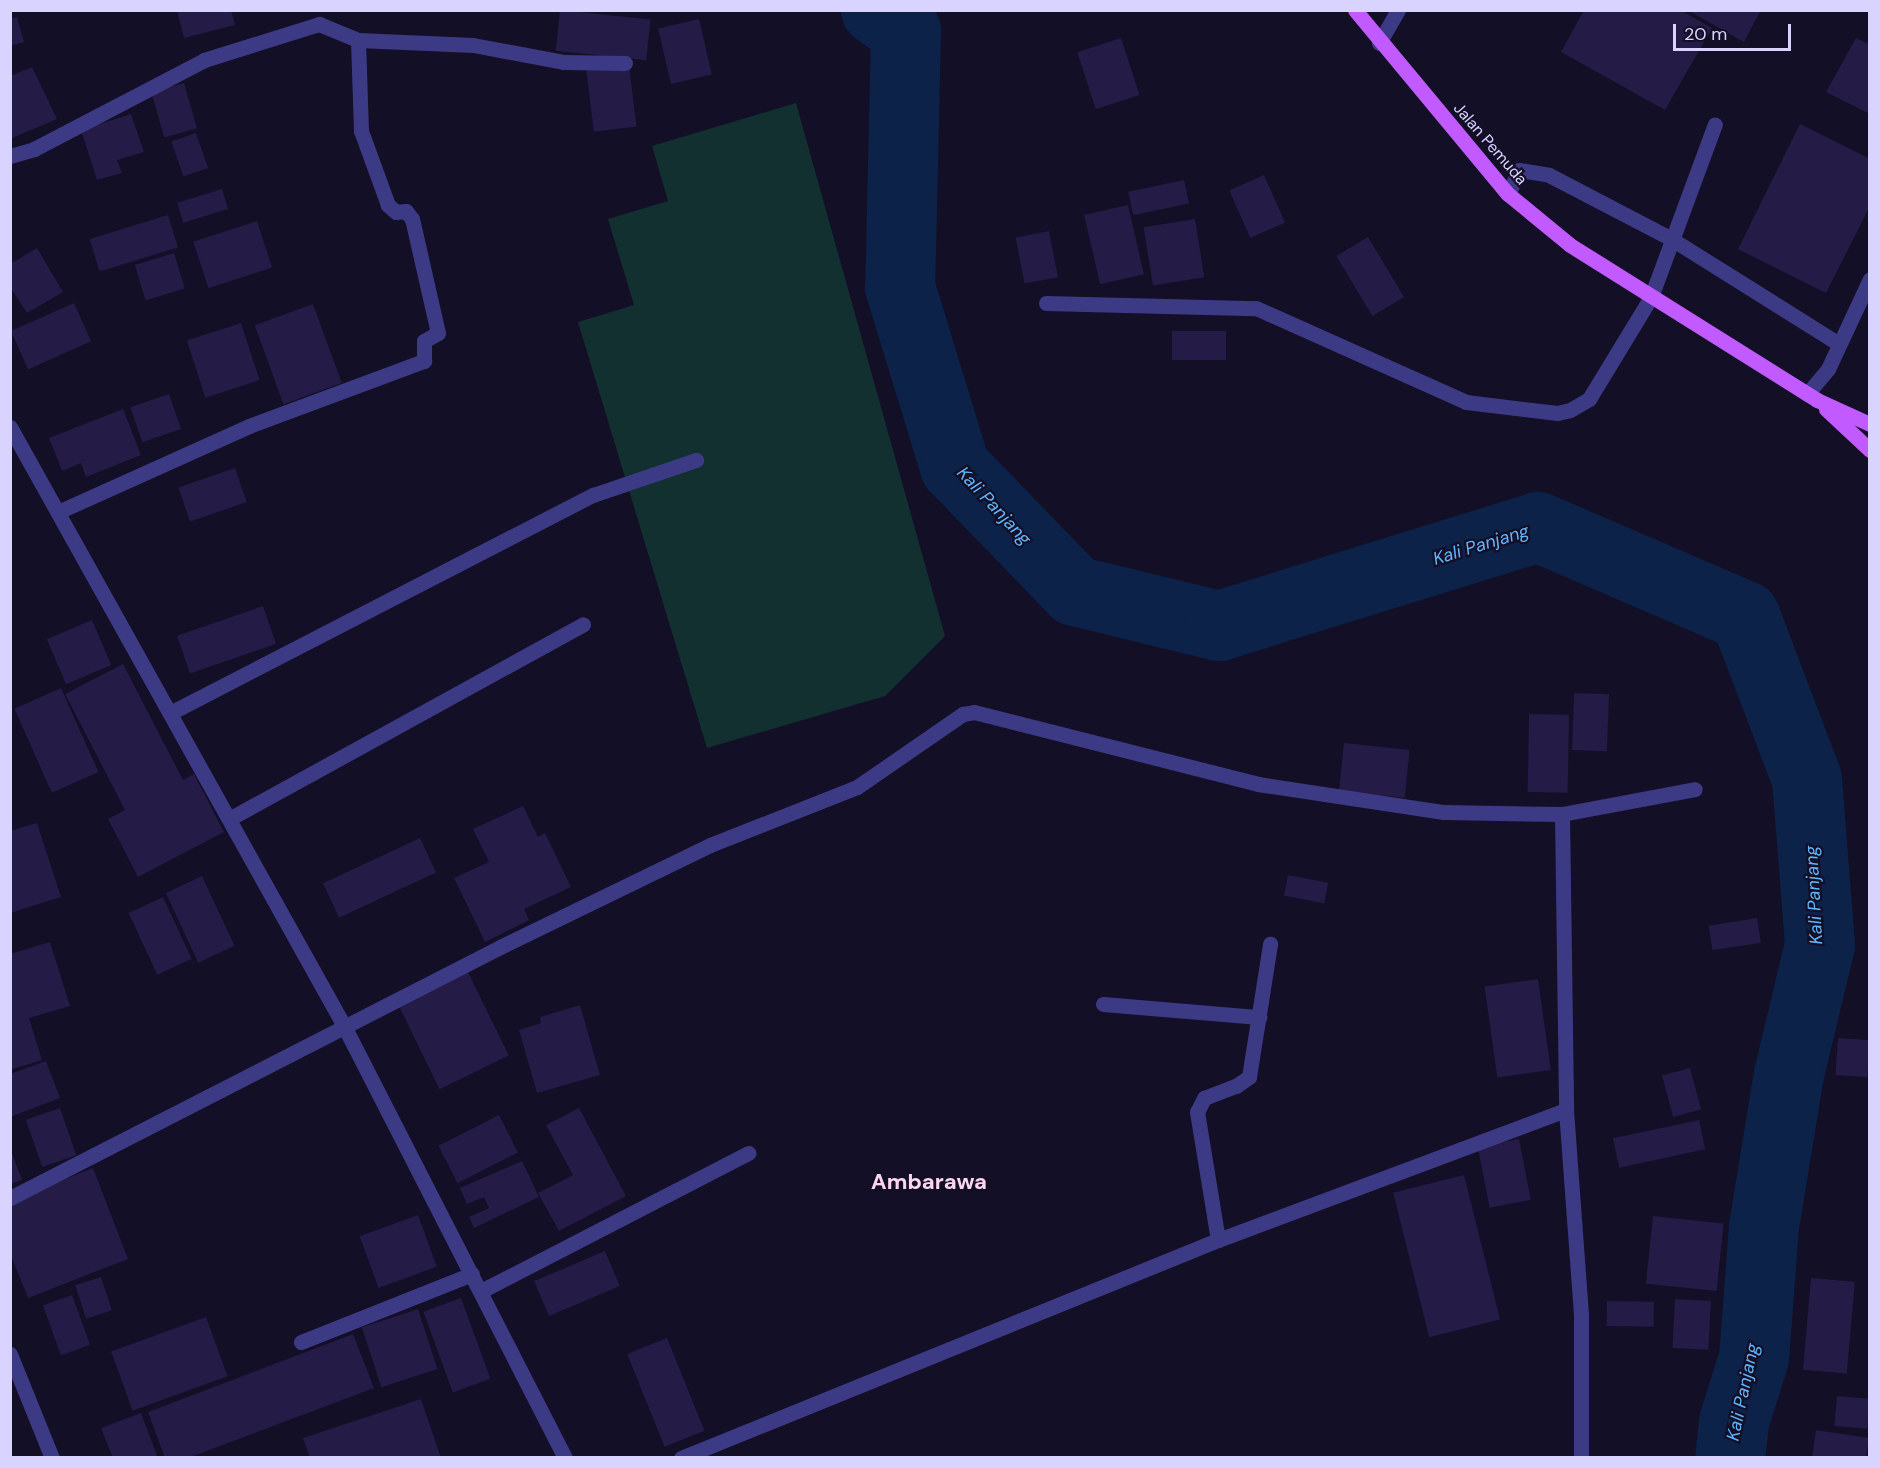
<!DOCTYPE html>
<html>
<head>
<meta charset="utf-8">
<style>
	body { margin:0 }
	#map { position:relative; width:1880px; height:1468px; overflow:hidden; background:#130f26; font-family:"DM Sans",sans-serif }
	div>[style] { position:absolute }
	.green>* { inset:0; background:#12302f }
	.river>* { height:70px; margin:-35px; padding:0 35px; transform-origin:35px; border-radius:35px; background:#0c2248 }
	.building>* { inset:0; background:#241b47; transform-origin:0 0 }
	.minor>* { height:15px; margin:-7.5px; padding:0 7.5px; transform-origin:7.5px; border-radius:7.5px; background:#3d3a85 }
	.major>* { height:15px; margin:-7.5px; padding:0 7.5px; transform-origin:7.5px; border-radius:7.5px; background:#c25bff }
	span { translate:-50% -50%; white-space:nowrap; text-align:center; line-height:1.15; -webkit-text-stroke:4.5px #130f26; paint-order:stroke }
	.street-label { font-size:16px; color:#d9d4ff }
	.water-label { font-size:18px; color:#62b6ff; font-style:italic }
	.district-label { font-size:22px; color:#ffd6f0; font-weight:700 }
	.frame { position:absolute; inset:0; border:12px solid #d9d4ff; pointer-events:none }
	.scale { position:absolute; left:1673px; top:24px; width:118px; height:27px; box-sizing:border-box; border:3px solid #d9d4ff; border-top:0; padding-left:8px; font-size:18px; line-height:21px; white-space:nowrap; color:#d9d4ff; -webkit-text-stroke:4px #130f26; paint-order:stroke }
</style>
</head>
<body>
<div id="map">
	<div class="green">
		<i style="clip-path:polygon(796px 103px,945px 636px,885px 696px,707px 748px,578px 322px,634px 305px,608px 219px,668px 201px,652px 146px)"></i>
	</div>
	<div class="river">
		<i style="left:876px;top:10px;width:37px;rotate:35deg"></i>
		<i style="left:906px;top:31px;width:256px;rotate:91.3deg"></i>
		<i style="left:900px;top:287px;width:188px;rotate:73deg"></i>
		<i style="left:955px;top:467px;width:173px;rotate:45.9deg"></i>
		<i style="left:1075px;top:591px;width:148px;rotate:13.7deg"></i>
		<i style="left:1219px;top:626px;width:334px;rotate:-17.2deg"></i>
		<i style="left:1538px;top:527px;width:225px;rotate:23.3deg"></i>
		<i style="left:1745px;top:616px;width:174px;rotate:69.2deg"></i>
		<i style="left:1807px;top:779px;width:167px;rotate:85.5deg"></i>
		<i style="left:1820px;top:945px;width:133px;rotate:103.5deg"></i>
		<i style="left:1789px;top:1074px;width:154px;rotate:99.3deg"></i>
		<i style="left:1764px;top:1226px;width:132px;rotate:94.3deg"></i>
		<i style="left:1754px;top:1358px;width:67px;rotate:107.4deg"></i>
		<i style="left:1734px;top:1422px;width:36px;rotate:96deg"></i>
	</div>
	<div class="building">
		<i style="clip-path:polygon(177px 10px,231px 10px,235px 25px,184px 38px)"></i>
		<i style="left:560px;top:10px;width:91px;height:41px;rotate:6deg"></i>
		<i style="clip-path:polygon(1584px 10px,1680px 10px,1712px 28px,1665px 110px,1561px 52px)"></i>
		<i style="clip-path:polygon(1687px 10px,1761px 10px,1744px 42px)"></i>
		<i style="clip-path:polygon(17px 17px,24px 42px,10px 46px,10px 19px)"></i>
		<i style="left:699px;top:19px;width:57px;height:42px;rotate:77deg"></i>
		<i style="left:1121px;top:38px;width:60px;height:46px;rotate:72deg"></i>
		<i style="clip-path:polygon(1856px 38px,1870px 45px,1870px 114px,1826px 92px)"></i>
		<i style="left:629px;top:65px;width:62px;height:43px;rotate:83deg"></i>
		<i style="clip-path:polygon(32px 67px,57px 119px,10px 139px,10px 76px)"></i>
		<i style="left:184px;top:83px;width:47px;height:34px;rotate:74deg"></i>
		<i style="clip-path:polygon(131px 114px,144px 152px,117px 160px,122px 173px,97px 180px,81px 130px)"></i>
		<i style="clip-path:polygon(1800px 124px,1870px 159px,1870px 206px,1826px 293px,1738px 249px)"></i>
		<i style="left:196px;top:133px;width:37px;height:26px;rotate:71deg"></i>
		<i style="left:1264px;top:175px;width:52px;height:38px;rotate:66deg"></i>
		<i style="left:1184px;top:180px;width:24px;height:57px;rotate:78deg"></i>
		<i style="left:222px;top:189px;width:21px;height:47px;rotate:73deg"></i>
		<i style="left:1128px;top:205px;width:71px;height:45px;rotate:77deg"></i>
		<i style="left:168px;top:215px;width:34px;height:82px;rotate:73deg"></i>
		<i style="left:1195px;top:219px;width:59px;height:52px;rotate:81deg"></i>
		<i style="left:257px;top:221px;width:49px;height:67px;rotate:72deg"></i>
		<i style="left:1049px;top:231px;width:47px;height:34px;rotate:79deg"></i>
		<i style="left:1368px;top:237px;width:70px;height:37px;rotate:59deg"></i>
		<i style="clip-path:polygon(37px 248px,63px 292px,27px 313px,10px 287px,10px 264px)"></i>
		<i style="left:174px;top:253px;width:37px;height:41px;rotate:73deg"></i>
		<i style="left:74px;top:303px;width:42px;height:69px;rotate:66deg"></i>
		<i style="left:313px;top:304px;width:84px;height:62px;rotate:70deg"></i>
		<i style="left:241px;top:323px;width:60px;height:57px;rotate:72deg"></i>
		<i style="left:1172px;top:331px;width:54px;height:29px"></i>
		<i style="left:169px;top:394px;width:37px;height:41px;rotate:71deg"></i>
		<i style="clip-path:polygon(123px 409px,141px 455px,86px 477px,81px 463px,62px 471px,49px 438px)"></i>
		<i style="left:235px;top:468px;width:36px;height:60px;rotate:71deg"></i>
		<i style="left:263px;top:606px;width:40px;height:91px;rotate:71deg"></i>
		<i style="left:92px;top:620px;width:49px;height:49px;rotate:67deg"></i>
		<i style="clip-path:polygon(123px 664px,183px 780px,194px 774px,224px 832px,138px 877px,108px 819px,125px 810px,65px 694px)"></i>
		<i style="left:61px;top:688px;width:92px;height:51px;rotate:66deg"></i>
		<i style="left:1574px;top:693px;width:35px;height:57px;rotate:2deg"></i>
		<i style="left:1529px;top:714px;width:40px;height:78px;rotate:1deg"></i>
		<i style="left:1344px;top:743px;width:66px;height:48px;rotate:6deg"></i>
		<i style="clip-path:polygon(523px 806px,538px 837px,545px 833px,571px 887px,524px 909px,529px 920px,485px 942px,454px 878px,489px 862px,473px 829px)"></i>
		<i style="clip-path:polygon(37px 823px,61px 897px,10px 913px,10px 831px)"></i>
		<i style="left:420px;top:838px;width:38px;height:107px;rotate:65deg"></i>
		<i style="left:1288px;top:875px;width:41px;height:21px;rotate:11deg"></i>
		<i style="left:202px;top:876px;width:77px;height:40px;rotate:65deg"></i>
		<i style="left:163px;top:897px;width:68px;height:38px;rotate:65deg"></i>
		<i style="left:1757px;top:918px;width:25px;height:49px;rotate:81deg"></i>
		<i style="clip-path:polygon(50px 942px,70px 1006px,29px 1018px,42px 1060px,10px 1070px,10px 954px)"></i>
		<i style="left:468px;top:972px;width:93px;height:77px;rotate:64deg"></i>
		<i style="left:1538px;top:979px;width:92px;height:54px;rotate:82deg"></i>
		<i style="clip-path:polygon(580px 1005px,600px 1075px,537px 1093px,519px 1030px,541px 1023px,540px 1017px)"></i>
		<i style="left:1838px;top:1038px;width:32px;height:37px;rotate:4deg"></i>
		<i style="clip-path:polygon(46px 1061px,60px 1098px,10px 1117px,10px 1074px)"></i>
		<i style="left:1690px;top:1068px;width:43px;height:29px;rotate:75deg"></i>
		<i style="left:60px;top:1108px;width:50px;height:36px;rotate:71deg"></i>
		<i style="clip-path:polygon(579px 1108px,626px 1196px,559px 1231px,538px 1193px,573px 1175px,546px 1125px)"></i>
		<i style="left:499px;top:1115px;width:42px;height:68px;rotate:63deg"></i>
		<i style="left:1699px;top:1120px;width:30px;height:88px;rotate:78deg"></i>
		<i style="left:1519px;top:1139px;width:62px;height:42px;rotate:79deg"></i>
		<i style="clip-path:polygon(10px 1148px,22px 1180px,10px 1184px)"></i>
		<i style="clip-path:polygon(522px 1161px,539px 1197px,474px 1228px,469px 1217px,489px 1208px,484px 1197px,467px 1204px,460px 1188px)"></i>
		<i style="clip-path:polygon(93px 1168px,128px 1259px,28px 1298px,10px 1253px,10px 1201px)"></i>
		<i style="left:1464px;top:1175px;width:149px;height:73px;rotate:76deg"></i>
		<i style="left:418px;top:1215px;width:55px;height:62px;rotate:70deg"></i>
		<i style="left:1653px;top:1216px;width:71px;height:68px;rotate:6deg"></i>
		<i style="left:605px;top:1251px;width:38px;height:77px;rotate:67deg"></i>
		<i style="left:101px;top:1277px;width:35px;height:27px;rotate:72deg"></i>
		<i style="left:1811px;top:1278px;width:44px;height:92px;rotate:5deg"></i>
		<i style="left:72px;top:1295px;width:53px;height:31px;rotate:70deg"></i>
		<i style="left:461px;top:1298px;width:86px;height:40px;rotate:70deg"></i>
		<i style="left:1675px;top:1299px;width:36px;height:49px;rotate:3deg"></i>
		<i style="left:1607px;top:1301px;width:47px;height:25px;rotate:1deg"></i>
		<i style="left:418px;top:1309px;width:63px;height:59px;rotate:72deg"></i>
		<i style="left:206px;top:1317px;width:63px;height:101px;rotate:70deg"></i>
		<i style="clip-path:polygon(353px 1334px,374px 1388px,188px 1458px,165px 1458px,148px 1412px)"></i>
		<i style="left:667px;top:1338px;width:100px;height:43px;rotate:68deg"></i>
		<i style="left:1837px;top:1396px;width:33px;height:30px;rotate:5deg"></i>
		<i style="clip-path:polygon(421px 1399px,441px 1458px,310px 1458px,303px 1438px)"></i>
		<i style="clip-path:polygon(141px 1413px,158px 1458px,113px 1458px,101px 1428px)"></i>
		<i style="clip-path:polygon(1816px 1430px,1869px 1438px,1866px 1458px,1812px 1458px)"></i>
	</div>
	<div class="minor">
		<i style="left:1379px;top:43px;width:38px;rotate:-60deg"></i>
		<i style="left:10px;top:156px;width:25px;rotate:-16deg"></i>
		<i style="left:34px;top:149px;width:192px;rotate:-27.6deg"></i>
		<i style="left:204px;top:60px;width:121px;rotate:-17.4deg"></i>
		<i style="left:319px;top:24px;width:42px;rotate:22.3deg"></i>
		<i style="left:358px;top:40px;width:115px;rotate:2.5deg"></i>
		<i style="left:473px;top:45px;width:93px;rotate:10.6deg"></i>
		<i style="left:564px;top:62px;width:61px;rotate:0.9deg"></i>
		<i style="left:1508px;top:194px;width:26px;rotate:-65deg"></i>
		<i style="left:1519px;top:170px;width:30px;rotate:9deg"></i>
		<i style="left:1549px;top:175px;width:136px;rotate:27.5deg"></i>
		<i style="left:1670px;top:238px;width:199px;rotate:32.1deg"></i>
		<i style="left:1046px;top:303px;width:210px;rotate:1.4deg"></i>
		<i style="left:1256px;top:308px;width:230px;rotate:24.1deg"></i>
		<i style="left:1466px;top:402px;width:92px;rotate:6.9deg"></i>
		<i style="left:1557px;top:413px;width:13px;rotate:-13deg"></i>
		<i style="left:1570px;top:410px;width:22px;rotate:-30deg"></i>
		<i style="left:1589px;top:399px;width:119px;rotate:-58.7deg"></i>
		<i style="left:1651px;top:297px;width:184px;rotate:-69.7deg"></i>
		<i style="left:1807px;top:394px;width:33px;rotate:-50deg"></i>
		<i style="left:1828px;top:369px;width:99px;rotate:-65deg"></i>
		<i style="left:10px;top:427px;width:684px;rotate:60.85deg"></i>
		<i style="left:343px;top:1024px;width:487px;rotate:62.9deg"></i>
		<i style="left:60px;top:511px;width:207px;rotate:-24.2deg"></i>
		<i style="left:249px;top:426px;width:187px;rotate:-20.4deg"></i>
		<i style="left:424px;top:361px;width:20px;rotate:-90deg"></i>
		<i style="left:424px;top:341px;width:16px;rotate:-30deg"></i>
		<i style="left:438px;top:333px;width:117px;rotate:-102.8deg"></i>
		<i style="left:412px;top:219px;width:10px;rotate:-127deg"></i>
		<i style="left:406px;top:211px;width:10px;rotate:174deg"></i>
		<i style="left:396px;top:212px;width:11px;rotate:-139deg"></i>
		<i style="left:388px;top:205px;width:79px;rotate:-110deg"></i>
		<i style="left:361px;top:131px;width:91px;rotate:-91.9deg"></i>
		<i style="left:172px;top:712px;width:474px;rotate:-27.3deg"></i>
		<i style="left:593px;top:495px;width:109px;rotate:-18.8deg"></i>
		<i style="left:1562px;top:814px;width:296px;rotate:89.2deg"></i>
		<i style="left:1566px;top:1110px;width:206px;rotate:85.8deg"></i>
		<i style="left:1581px;top:1315px;width:143px;rotate:90deg"></i>
		<i style="left:229px;top:819px;width:404px;rotate:-28.8deg"></i>
		<i style="left:1103px;top:1004px;width:157px;rotate:4.8deg"></i>
		<i style="left:10px;top:1198px;width:551px;rotate:-27.12deg"></i>
		<i style="left:500px;top:947px;width:233px;rotate:-25.9deg"></i>
		<i style="left:710px;top:845px;width:158px;rotate:-21.5deg"></i>
		<i style="left:857px;top:787px;width:129px;rotate:-34.6deg"></i>
		<i style="left:963px;top:714px;width:11px;rotate:-10deg"></i>
		<i style="left:974px;top:712px;width:293px;rotate:14.2deg"></i>
		<i style="left:1258px;top:784px;width:188px;rotate:8.6deg"></i>
		<i style="left:1444px;top:812px;width:118px;rotate:1deg"></i>
		<i style="left:1562px;top:814px;width:135px;rotate:-10.6deg"></i>
		<i style="left:1218px;top:1240px;width:130px;rotate:-99.3deg"></i>
		<i style="left:1197px;top:1112px;width:16px;rotate:-63deg"></i>
		<i style="left:1204px;top:1098px;width:34px;rotate:-21deg"></i>
		<i style="left:1236px;top:1086px;width:16px;rotate:-35deg"></i>
		<i style="left:1249px;top:1077px;width:135px;rotate:-81deg"></i>
		<i style="left:481px;top:1291px;width:301px;rotate:-27.3deg"></i>
		<i style="left:301px;top:1342px;width:184px;rotate:-21.7deg"></i>
		<i style="left:10px;top:1354px;width:112px;rotate:68deg"></i>
		<i style="left:681px;top:1458px;width:580px;rotate:-22.1deg"></i>
		<i style="left:1218px;top:1240px;width:371px;rotate:-20.5deg"></i>
	</div>
	<div class="major">
		<i style="left:1355px;top:10px;width:239px;rotate:50.3deg"></i>
		<i style="left:1508px;top:194px;width:80px;rotate:39.4deg"></i>
		<i style="left:1570px;top:245px;width:292px;rotate:32.1deg"></i>
		<i style="left:1817px;top:400px;width:58px;rotate:24.4deg"></i>
		<i style="left:1826px;top:409px;width:60px;rotate:43deg"></i>
	</div>
	<div class="street-label">
		<span style="left:1490px;top:144px;rotate:49deg">Jalan Pemuda</span>
	</div>
	<div class="water-label">
		<span style="left:994px;top:506px;rotate:47deg">Kali Panjang</span>
		<span style="left:1481px;top:545px;rotate:-17deg">Kali Panjang</span>
		<span style="left:1814px;top:895px;rotate:-93deg">Kali Panjang</span>
		<span style="left:1743px;top:1392px;rotate:-78deg">Kali Panjang</span>
	</div>
	<div class="district-label">
		<span style="left:929px;top:1182px">Ambarawa</span>
	</div>
	<div class="frame"></div>
	<div class="scale">20 m</div>
</div>
</body>
</html>
